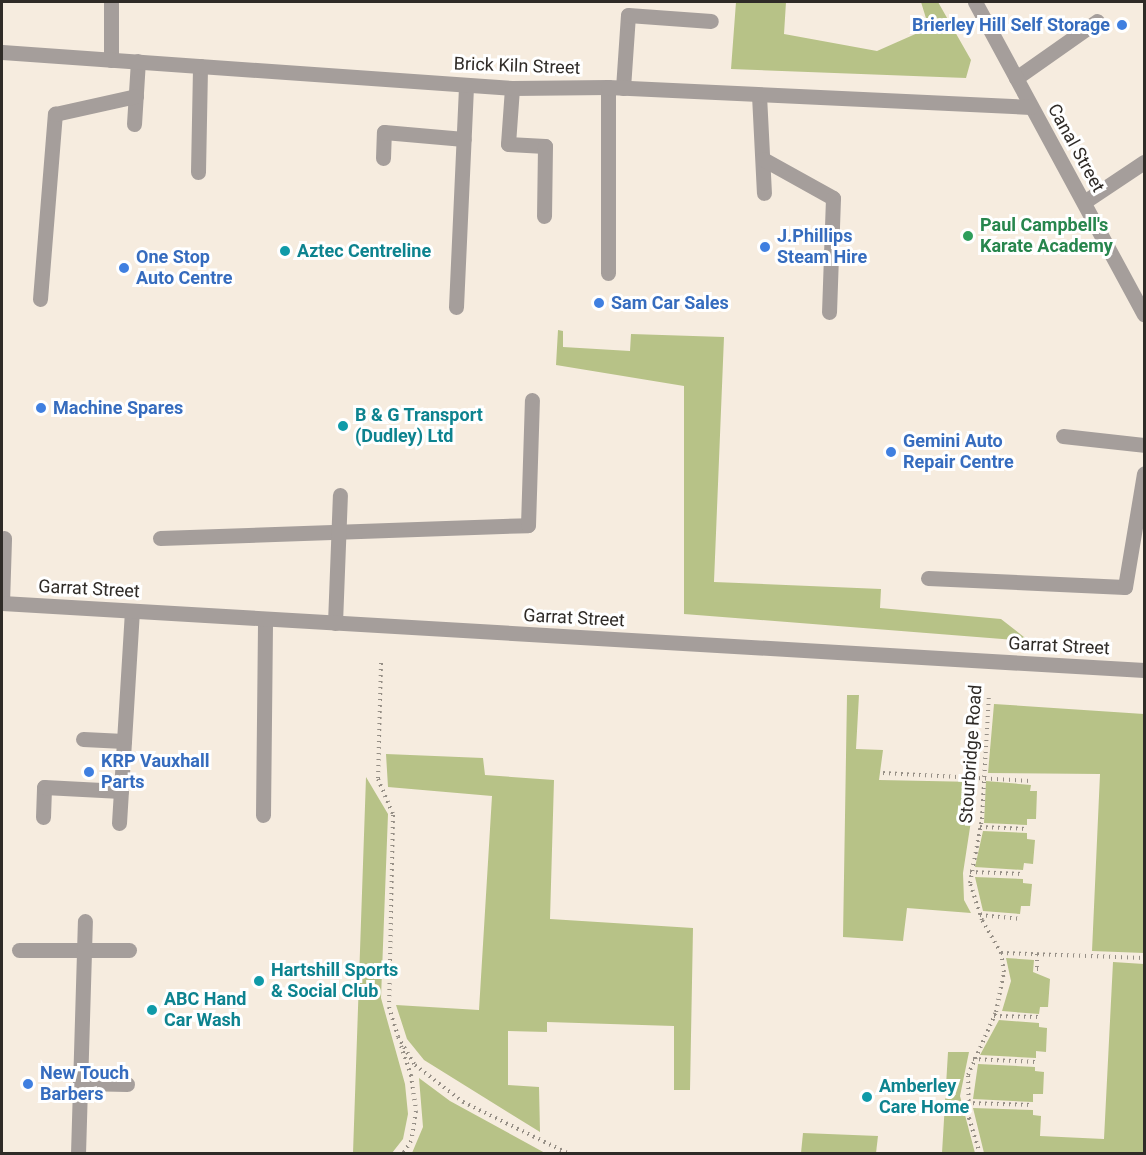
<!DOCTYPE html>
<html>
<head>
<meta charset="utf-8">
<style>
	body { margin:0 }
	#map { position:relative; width:1146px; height:1155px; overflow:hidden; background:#f6ecdf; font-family:Roboto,sans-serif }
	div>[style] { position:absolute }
	.green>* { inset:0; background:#b7c287 }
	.path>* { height:4px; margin-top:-2px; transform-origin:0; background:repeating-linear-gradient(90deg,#968f86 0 1.5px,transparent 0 6px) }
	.service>* { height:15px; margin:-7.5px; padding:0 7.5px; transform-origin:7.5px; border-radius:7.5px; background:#a59e9b }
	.minor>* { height:15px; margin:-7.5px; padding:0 7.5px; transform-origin:7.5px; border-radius:7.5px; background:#a59e9b }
	.dots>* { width:16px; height:16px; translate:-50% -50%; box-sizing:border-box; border:3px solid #fff; border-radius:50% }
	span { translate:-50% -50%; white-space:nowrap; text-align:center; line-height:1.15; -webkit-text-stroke:6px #fff; paint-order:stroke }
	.shop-label { font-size:18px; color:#366cbe; font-weight:700 }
	.right { translate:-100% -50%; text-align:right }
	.left { translate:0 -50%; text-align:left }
	.street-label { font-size:18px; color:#2f2b27 }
	.leisure-label { font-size:18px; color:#27864d; font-weight:700 }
	.culture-label { font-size:18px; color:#0d838f; font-weight:700 }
	.frame { position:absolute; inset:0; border:3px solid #2f2b27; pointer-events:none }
</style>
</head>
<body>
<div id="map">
	<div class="green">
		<i style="clip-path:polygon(736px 2px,786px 2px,784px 34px,877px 51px,929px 28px,921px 2px,938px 2px,971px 60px,966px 78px,731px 69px)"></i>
		<i style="clip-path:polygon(558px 330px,563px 331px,563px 347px,630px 351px,631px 334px,724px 337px,714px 582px,881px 589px,880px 608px,1001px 619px,1029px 641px,684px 614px,684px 386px,556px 365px)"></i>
		<i style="clip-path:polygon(847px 695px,859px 695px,856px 749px,883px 750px,879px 780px,977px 782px,963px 873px,964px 900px,971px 913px,907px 908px,903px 941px,843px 937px)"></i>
		<i style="clip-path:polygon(994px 704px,1144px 714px,1144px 953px,1092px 951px,1100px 774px,988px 773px)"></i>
		<i style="clip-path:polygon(386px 754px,483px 758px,485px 775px,554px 780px,550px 919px,693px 928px,690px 1090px,674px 1090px,674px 1026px,547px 1022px,547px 1032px,508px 1031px,508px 1085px,539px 1087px,540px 1132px,424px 1060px,407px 1039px,396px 1005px,479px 1010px,492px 796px,388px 787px)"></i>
		<i style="clip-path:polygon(366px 777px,388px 814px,381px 998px,405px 1084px,408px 1114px,403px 1139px,392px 1153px,353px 1153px)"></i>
		<i style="clip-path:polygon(986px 781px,1031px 785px,1030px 791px,1037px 791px,1036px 819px,1027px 819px,1027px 825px,984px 823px)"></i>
		<i style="clip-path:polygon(983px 831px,1027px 833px,1027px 839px,1035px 840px,1033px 864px,1024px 863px,1023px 870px,975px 867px)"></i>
		<i style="clip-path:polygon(975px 877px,1023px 879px,1023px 883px,1032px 884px,1030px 906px,1021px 906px,1020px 914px,983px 911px)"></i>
		<i style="clip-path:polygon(1006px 958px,1034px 960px,1033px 972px,1050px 979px,1048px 1007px,1040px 1007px,1039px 1014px,1002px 1011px,1011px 981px)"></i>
		<i style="clip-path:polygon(1113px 962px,1144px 964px,1144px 1153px,984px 1153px,973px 1108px,1033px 1110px,1033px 1115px,1041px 1116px,1040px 1136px,1104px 1139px)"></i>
		<i style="clip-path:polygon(999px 1020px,1039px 1023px,1039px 1027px,1047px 1028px,1046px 1052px,1036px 1051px,1036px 1058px,980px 1055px)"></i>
		<i style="clip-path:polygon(948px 1052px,969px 1052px,960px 1096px,975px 1153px,942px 1153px)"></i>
		<i style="clip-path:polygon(978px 1064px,1035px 1067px,1035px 1071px,1044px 1072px,1043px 1094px,1033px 1094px,1033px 1102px,973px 1099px)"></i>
		<i style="clip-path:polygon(419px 1078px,450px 1101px,545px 1153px,412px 1153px,423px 1127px)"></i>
		<i style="clip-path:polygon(803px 1133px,878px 1136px,876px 1153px,801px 1153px)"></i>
	</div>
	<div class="path">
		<i style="left:381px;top:663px;width:116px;rotate:91.5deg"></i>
		<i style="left:378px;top:779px;width:39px;rotate:67deg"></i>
		<i style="left:393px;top:815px;width:192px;rotate:91.2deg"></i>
		<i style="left:389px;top:1007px;width:31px;rotate:73deg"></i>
		<i style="left:398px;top:1037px;width:33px;rotate:59deg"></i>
		<i style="left:415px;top:1065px;width:61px;rotate:37.6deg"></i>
		<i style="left:463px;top:1102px;width:118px;rotate:26.1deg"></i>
		<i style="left:883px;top:773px;width:148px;rotate:3.1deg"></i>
		<i style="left:980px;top:827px;width:47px;rotate:2.4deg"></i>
		<i style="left:970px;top:872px;width:53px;rotate:2.2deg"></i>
		<i style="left:980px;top:915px;width:40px;rotate:5.7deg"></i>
		<i style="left:1001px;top:953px;width:143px;rotate:2deg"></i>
		<i style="left:1037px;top:954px;width:15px;rotate:90deg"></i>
		<i style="left:1037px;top:969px;width:6px"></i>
		<i style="left:994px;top:1016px;width:45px;rotate:1.3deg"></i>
		<i style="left:401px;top:1046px;width:31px;rotate:71deg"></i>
		<i style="left:411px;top:1075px;width:36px;rotate:82deg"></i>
		<i style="left:416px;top:1111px;width:30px;rotate:99deg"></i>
		<i style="left:411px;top:1141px;width:15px;rotate:122deg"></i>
		<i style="left:973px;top:1059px;width:62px;rotate:2.8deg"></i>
		<i style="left:967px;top:1103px;width:66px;rotate:1.7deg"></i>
		<i style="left:980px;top:1154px;width:37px;rotate:-107deg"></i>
		<i style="left:969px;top:1119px;width:44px;rotate:-91.3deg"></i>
		<i style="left:968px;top:1075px;width:69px;rotate:-66deg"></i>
		<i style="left:996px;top:1012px;width:41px;rotate:-78.7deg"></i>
		<i style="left:1004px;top:972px;width:19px;rotate:-99deg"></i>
		<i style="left:1001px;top:953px;width:38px;rotate:-120deg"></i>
		<i style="left:982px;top:920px;width:39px;rotate:-108deg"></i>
		<i style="left:970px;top:883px;width:65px;rotate:-79.4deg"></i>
		<i style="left:982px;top:819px;width:125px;rotate:-86.8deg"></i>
	</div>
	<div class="service">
		<i style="left:111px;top:60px;width:58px;rotate:-90deg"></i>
		<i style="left:1016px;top:78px;width:99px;rotate:-35.1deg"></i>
		<i style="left:608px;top:87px;width:186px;rotate:90deg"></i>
		<i style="left:512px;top:88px;width:56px;rotate:94.1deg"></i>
		<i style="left:508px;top:144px;width:37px;rotate:3deg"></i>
		<i style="left:545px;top:146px;width:70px;rotate:90.8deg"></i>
		<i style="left:623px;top:88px;width:73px;rotate:-86.1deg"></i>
		<i style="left:628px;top:15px;width:83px;rotate:4.1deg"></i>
		<i style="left:759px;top:95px;width:98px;rotate:87.1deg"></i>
		<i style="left:134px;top:124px;width:63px;rotate:-86.4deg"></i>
		<i style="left:383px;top:158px;width:26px;rotate:-88deg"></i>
		<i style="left:384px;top:132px;width:80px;rotate:5deg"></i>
		<i style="left:763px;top:159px;width:80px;rotate:29.1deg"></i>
		<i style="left:833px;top:198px;width:114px;rotate:92deg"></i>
		<i style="left:198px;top:172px;width:106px;rotate:-88.9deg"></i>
		<i style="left:1084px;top:202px;width:72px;rotate:-33.7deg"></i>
		<i style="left:40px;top:299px;width:186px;rotate:-85.4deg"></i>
		<i style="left:55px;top:114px;width:83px;rotate:-12.5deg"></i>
		<i style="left:456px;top:307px;width:222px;rotate:-87.4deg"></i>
		<i style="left:1063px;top:436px;width:81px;rotate:6.3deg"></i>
		<i style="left:160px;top:538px;width:368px;rotate:-2deg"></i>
		<i style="left:528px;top:525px;width:125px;rotate:-88.2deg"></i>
		<i style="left:928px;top:578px;width:197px;rotate:2.6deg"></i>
		<i style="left:1125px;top:587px;width:115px;rotate:-80.5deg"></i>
		<i style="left:2px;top:603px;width:65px;rotate:-88.2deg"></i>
		<i style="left:335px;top:623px;width:128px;rotate:-87.8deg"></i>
		<i style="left:83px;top:739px;width:41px;rotate:2.8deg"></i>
		<i style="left:263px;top:815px;width:196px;rotate:-89.4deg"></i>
		<i style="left:43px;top:817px;width:30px;rotate:-88deg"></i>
		<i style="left:44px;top:787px;width:77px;rotate:3deg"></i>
		<i style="left:119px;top:823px;width:212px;rotate:-86.5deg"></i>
		<i style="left:19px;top:950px;width:110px"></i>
		<i style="left:80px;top:1083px;width:47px;rotate:1.2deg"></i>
		<i style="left:78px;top:1154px;width:233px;rotate:-88.3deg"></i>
	</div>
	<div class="minor">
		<i style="left:975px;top:2px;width:355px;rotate:61.6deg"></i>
		<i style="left:2px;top:52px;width:511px;rotate:4.04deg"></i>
		<i style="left:512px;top:88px;width:96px;rotate:-0.6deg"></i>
		<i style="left:608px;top:87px;width:423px;rotate:2.7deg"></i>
		<i style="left:2px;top:603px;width:1144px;rotate:3.36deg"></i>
	</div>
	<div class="dots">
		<i style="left:1122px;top:25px;background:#3f7fe0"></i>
		<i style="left:968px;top:236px;background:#2e9e5b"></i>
		<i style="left:765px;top:247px;background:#3f7fe0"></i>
		<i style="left:285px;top:251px;background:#0f9aa8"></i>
		<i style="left:124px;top:268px;background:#3f7fe0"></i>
		<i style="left:599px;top:303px;background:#3f7fe0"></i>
		<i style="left:41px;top:408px;background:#3f7fe0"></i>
		<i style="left:343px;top:426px;background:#0f9aa8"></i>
		<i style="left:891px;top:452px;background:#3f7fe0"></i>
		<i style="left:89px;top:772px;background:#3f7fe0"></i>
		<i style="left:259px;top:981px;background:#0f9aa8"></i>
		<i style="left:152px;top:1010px;background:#0f9aa8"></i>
		<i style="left:28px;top:1084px;background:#3f7fe0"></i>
		<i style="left:867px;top:1097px;background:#0f9aa8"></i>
	</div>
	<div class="shop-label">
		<span class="right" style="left:1110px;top:25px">Brierley Hill Self Storage</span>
		<span class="left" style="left:777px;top:247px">J.Phillips<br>Steam Hire</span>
		<span class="left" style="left:136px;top:268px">One Stop<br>Auto Centre</span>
		<span class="left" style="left:611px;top:303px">Sam Car Sales</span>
		<span class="left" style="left:53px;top:408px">Machine Spares</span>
		<span class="left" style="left:903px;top:452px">Gemini Auto<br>Repair Centre</span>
		<span class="left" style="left:101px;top:772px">KRP Vauxhall<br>Parts</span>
		<span class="left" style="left:40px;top:1084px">New Touch<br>Barbers</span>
	</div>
	<div class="street-label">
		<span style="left:517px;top:66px;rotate:2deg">Brick Kiln Street</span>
		<span style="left:1076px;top:148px;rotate:61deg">Canal Street</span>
		<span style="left:89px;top:589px;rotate:3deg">Garrat Street</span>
		<span style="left:574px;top:618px;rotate:3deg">Garrat Street</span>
		<span style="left:1059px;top:646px;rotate:3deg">Garrat Street</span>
		<span style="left:971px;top:754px;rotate:-86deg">Stourbridge Road</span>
	</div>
	<div class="leisure-label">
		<span class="left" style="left:980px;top:236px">Paul Campbell's<br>Karate Academy</span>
	</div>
	<div class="culture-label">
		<span class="left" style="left:297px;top:251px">Aztec Centreline</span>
		<span class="left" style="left:355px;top:426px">B &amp; G Transport<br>(Dudley) Ltd</span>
		<span class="left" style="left:271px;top:981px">Hartshill Sports<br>&amp; Social Club</span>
		<span class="left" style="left:164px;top:1010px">ABC Hand<br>Car Wash</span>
		<span class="left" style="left:879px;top:1097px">Amberley<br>Care Home</span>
	</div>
	<div class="frame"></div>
</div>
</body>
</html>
